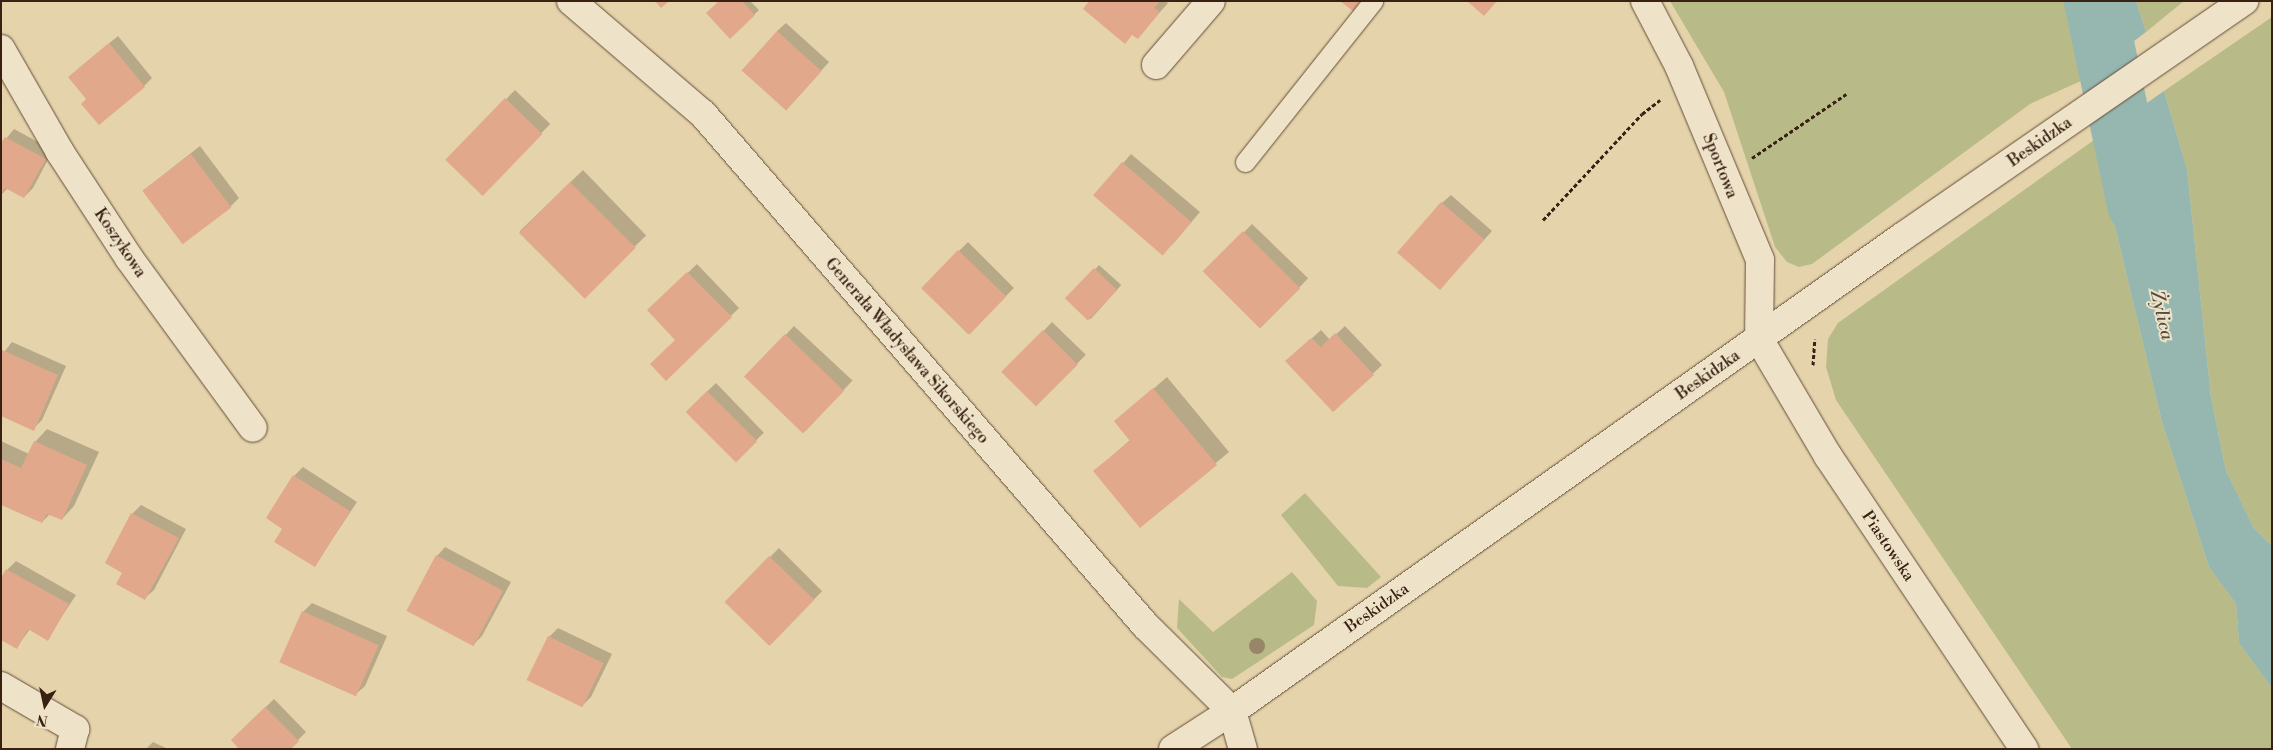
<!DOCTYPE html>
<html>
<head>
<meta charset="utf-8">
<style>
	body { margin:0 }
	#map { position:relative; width:2273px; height:750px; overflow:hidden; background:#e5d3ab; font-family:"Libre Bodoni",serif }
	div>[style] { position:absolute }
	.green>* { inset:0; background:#b8bb87 }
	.water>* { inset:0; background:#96b7af }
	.shadow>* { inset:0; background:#0003; transform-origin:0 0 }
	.river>* { height:61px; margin:-30.5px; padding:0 30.5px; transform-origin:30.5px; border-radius:30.5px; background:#96b7af }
	.building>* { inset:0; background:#e2a88c; transform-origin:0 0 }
	.path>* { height:3px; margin-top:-1.5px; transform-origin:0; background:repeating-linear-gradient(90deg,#382012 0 4px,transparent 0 6.5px) }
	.roads { filter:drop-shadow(0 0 1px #634d38) drop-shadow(0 0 1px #634d38) }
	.lane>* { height:19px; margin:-9.5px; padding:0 9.5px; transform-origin:9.5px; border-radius:9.5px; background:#eee2c8 }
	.street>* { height:28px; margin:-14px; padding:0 14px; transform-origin:14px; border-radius:14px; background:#eee2c8 }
	.secondary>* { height:28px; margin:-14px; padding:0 14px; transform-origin:14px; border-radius:14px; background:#eee2c8 }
	.trees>* { width:16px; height:16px; margin:-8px; border-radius:50%; background:#978667 }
	span { translate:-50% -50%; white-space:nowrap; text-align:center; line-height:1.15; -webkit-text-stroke:4px #eee2c8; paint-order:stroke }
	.street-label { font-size:16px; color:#382012 }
	.water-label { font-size:18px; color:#544d41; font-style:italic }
	.frame { position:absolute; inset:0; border:2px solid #382012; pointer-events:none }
	.north { position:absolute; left:20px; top:680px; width:50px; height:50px; -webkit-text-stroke:4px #eee2c8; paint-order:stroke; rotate:190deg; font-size:14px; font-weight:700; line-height:20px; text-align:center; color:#382012 }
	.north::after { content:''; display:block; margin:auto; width:18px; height:22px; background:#382012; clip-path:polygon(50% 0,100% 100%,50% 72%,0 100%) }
</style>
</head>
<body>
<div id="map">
	<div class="green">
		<i style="clip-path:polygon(1670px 1px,2070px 1px,2083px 80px,2030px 104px,1812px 264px,1799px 267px,1787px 262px,1775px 247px,1724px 92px)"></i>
		<i style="clip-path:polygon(2136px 1px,2184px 1px,2146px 32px)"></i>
		<i style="clip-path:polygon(2272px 17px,2272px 546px,2254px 528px,2226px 471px,2211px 397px,2187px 169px,2164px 91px)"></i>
		<i style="clip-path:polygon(2094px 140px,2162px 422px,2209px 567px,2236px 604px,2239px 643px,2272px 688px,2272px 749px,2072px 749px,1836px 400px,1826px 367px,1828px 339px,1838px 323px)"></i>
		<i style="clip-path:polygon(1305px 493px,1381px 577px,1367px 588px,1338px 586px,1281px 515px)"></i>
		<i style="clip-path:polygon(1292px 572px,1317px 601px,1314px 625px,1232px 679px,1222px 677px,1177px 628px,1179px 599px,1213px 632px)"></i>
	</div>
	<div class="water">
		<i style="clip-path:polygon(2070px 1px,2136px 1px,2146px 32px,2083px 80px)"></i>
		<i style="clip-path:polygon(2164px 91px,2187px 169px,2211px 397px,2226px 471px,2254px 528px,2272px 546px,2272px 688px,2239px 643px,2236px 604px,2209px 567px,2162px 422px,2094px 140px)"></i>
	</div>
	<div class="shadow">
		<i style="clip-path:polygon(720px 1px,750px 1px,759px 10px,730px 37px)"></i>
		<i style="clip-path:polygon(1091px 1px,1165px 1px,1168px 3px,1138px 37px)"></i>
		<i style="clip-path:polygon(786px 23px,829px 62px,794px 101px,777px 31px)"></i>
		<i style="clip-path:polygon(118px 36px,152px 78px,144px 86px,88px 99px,78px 69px)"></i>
		<i style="left:515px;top:90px;width:49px;height:97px;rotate:44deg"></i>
		<i style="clip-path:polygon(14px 129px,53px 150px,33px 188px,24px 197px,8px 188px,1px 195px,1px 145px)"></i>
		<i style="clip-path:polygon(200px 146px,239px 198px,230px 207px,144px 190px)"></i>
		<i style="clip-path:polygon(1131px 154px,1200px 212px,1172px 245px,1095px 195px)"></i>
		<i style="left:583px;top:170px;width:91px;height:88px;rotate:46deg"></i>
		<i style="clip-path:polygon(1451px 195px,1492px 231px,1448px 280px,1442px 203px)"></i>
		<i style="left:1252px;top:224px;width:78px;height:67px;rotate:44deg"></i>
		<i style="left:968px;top:242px;width:65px;height:65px;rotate:45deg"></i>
		<i style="clip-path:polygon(697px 264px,739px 308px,666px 379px,677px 339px,649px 310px)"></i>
		<i style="left:1099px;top:265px;width:30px;height:46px;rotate:42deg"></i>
		<i style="left:1052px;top:322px;width:47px;height:71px;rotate:44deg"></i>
		<i style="left:794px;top:326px;width:80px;height:69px;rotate:43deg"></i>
		<i style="clip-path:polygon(1345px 326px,1382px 365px,1334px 411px,1296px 353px,1321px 330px,1330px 340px)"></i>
		<i style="clip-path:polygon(12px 342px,66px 366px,42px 420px,33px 429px,1px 415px,1px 356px)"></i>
		<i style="clip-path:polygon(1167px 377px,1229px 452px,1140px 526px,1095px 471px,1130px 440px,1115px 422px)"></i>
		<i style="left:716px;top:383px;width:69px;height:40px;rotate:46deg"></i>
		<i style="clip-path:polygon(47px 429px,99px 452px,74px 506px,62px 519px,50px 514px,42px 522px,1px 503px,1px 441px,29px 454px,35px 442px)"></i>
		<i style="clip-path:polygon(303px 467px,357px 502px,315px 565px,284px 528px,294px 476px)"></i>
		<i style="clip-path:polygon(141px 505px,186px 529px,154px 590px,145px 598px,124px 572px,106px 563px,132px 514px)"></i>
		<i style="clip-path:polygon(445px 547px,511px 582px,482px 636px,473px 645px,437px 556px)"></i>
		<i style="left:779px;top:548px;width:61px;height:76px;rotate:45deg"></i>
		<i style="clip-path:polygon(16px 561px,76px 595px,47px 639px,30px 629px,17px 647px,7px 570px)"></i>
		<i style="clip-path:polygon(312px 603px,387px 636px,365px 686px,356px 694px,303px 612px)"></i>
		<i style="clip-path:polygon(558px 628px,612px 654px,591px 697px,582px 706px,549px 637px)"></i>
		<i style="clip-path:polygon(274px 699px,306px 732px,289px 749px,232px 740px)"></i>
		<i style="clip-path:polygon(153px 742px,168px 749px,146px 749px)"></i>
	</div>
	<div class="river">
		<i style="left:2094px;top:1px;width:208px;rotate:78deg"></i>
	</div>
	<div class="building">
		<i style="clip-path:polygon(655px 1px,669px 1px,661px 8px)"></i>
		<i style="clip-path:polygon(719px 1px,742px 1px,755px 15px,730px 39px,706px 13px)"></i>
		<i style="clip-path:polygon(1089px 1px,1160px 1px,1154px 8px,1160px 12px,1138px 39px,1132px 35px,1125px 44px,1083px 9px)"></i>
		<i style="clip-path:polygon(1340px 1px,1360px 1px,1353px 11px)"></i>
		<i style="clip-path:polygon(1467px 1px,1497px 1px,1484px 16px)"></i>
		<i style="left:777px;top:31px;width:60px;height:53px;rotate:42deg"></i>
		<i style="clip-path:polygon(109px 43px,145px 87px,99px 125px,81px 104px,86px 99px,68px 77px)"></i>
		<i style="left:505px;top:98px;width:52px;height:86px;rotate:44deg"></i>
		<i style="clip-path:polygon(5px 137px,46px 159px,24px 198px,5px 188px,1px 195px,1px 143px)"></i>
		<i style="left:191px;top:154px;width:67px;height:61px;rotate:53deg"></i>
		<i style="left:1122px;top:162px;width:92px;height:44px;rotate:41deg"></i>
		<i style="left:570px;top:182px;width:93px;height:72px;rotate:45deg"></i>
		<i style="left:1441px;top:202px;width:57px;height:67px;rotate:41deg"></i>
		<i style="left:1243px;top:231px;width:81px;height:57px;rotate:45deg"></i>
		<i style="left:958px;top:250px;width:67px;height:53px;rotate:44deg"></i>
		<i style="left:1094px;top:268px;width:32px;height:42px;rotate:44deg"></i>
		<i style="clip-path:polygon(687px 272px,732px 317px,666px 381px,650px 364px,675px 340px,647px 310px)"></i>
		<i style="left:1043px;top:330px;width:49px;height:59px;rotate:45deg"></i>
		<i style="clip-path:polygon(1335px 333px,1374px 375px,1333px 412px,1285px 361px,1311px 338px,1321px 347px)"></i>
		<i style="left:785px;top:334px;width:82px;height:59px;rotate:44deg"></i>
		<i style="clip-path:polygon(2px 350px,58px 375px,34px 431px,1px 416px)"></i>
		<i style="clip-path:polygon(1153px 388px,1217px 465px,1140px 528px,1093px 471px,1130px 441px,1114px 421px)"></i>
		<i style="left:707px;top:391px;width:71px;height:30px;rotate:45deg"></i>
		<i style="clip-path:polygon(34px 441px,87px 465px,62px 520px,47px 514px,42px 523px,1px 505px,1px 459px,21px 468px)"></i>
		<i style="clip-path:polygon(293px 475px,350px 511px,315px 567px,274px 542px,282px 529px,266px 518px)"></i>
		<i style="clip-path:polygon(131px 513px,179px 538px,145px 600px,116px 584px,122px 573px,105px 563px)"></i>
		<i style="left:436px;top:555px;width:76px;height:63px;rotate:28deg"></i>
		<i style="left:769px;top:556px;width:63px;height:64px;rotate:44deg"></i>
		<i style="clip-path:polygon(6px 569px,69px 604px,48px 641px,28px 629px,17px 649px,1px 640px,1px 578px)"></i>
		<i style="left:302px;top:611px;width:84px;height:56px;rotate:24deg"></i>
		<i style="left:548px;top:636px;width:62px;height:49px;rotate:26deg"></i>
		<i style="clip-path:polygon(265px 707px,299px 741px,291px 749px,239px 749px,231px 740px)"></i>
	</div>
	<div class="path">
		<i style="left:1752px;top:158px;width:114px;rotate:-34.2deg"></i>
		<i style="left:1543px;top:220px;width:145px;rotate:-47deg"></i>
		<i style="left:1642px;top:114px;width:23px;rotate:-38deg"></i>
		<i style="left:1813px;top:365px;width:26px;rotate:-86deg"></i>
	</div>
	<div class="roads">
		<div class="lane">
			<i style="left:1245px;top:162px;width:206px;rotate:-51.5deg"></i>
		</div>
		<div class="street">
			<i style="left:571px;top:1px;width:174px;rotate:40.6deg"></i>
			<i style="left:703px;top:114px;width:676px;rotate:49.14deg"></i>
			<i style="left:1145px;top:625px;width:122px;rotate:44.7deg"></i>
			<i style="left:1232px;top:711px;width:40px;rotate:74deg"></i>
			<i style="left:1645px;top:1px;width:73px;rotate:62.4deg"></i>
			<i style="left:1679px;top:66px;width:210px;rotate:67.3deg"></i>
			<i style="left:1760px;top:260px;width:79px;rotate:90.7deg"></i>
			<i style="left:1759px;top:339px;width:136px;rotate:59.5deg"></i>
			<i style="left:1828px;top:456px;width:353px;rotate:56.2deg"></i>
			<i style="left:1px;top:49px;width:119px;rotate:60.2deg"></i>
			<i style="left:60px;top:152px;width:126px;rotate:56.9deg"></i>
			<i style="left:129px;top:258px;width:210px;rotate:53.9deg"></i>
			<i style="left:1156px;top:65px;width:84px;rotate:-49.3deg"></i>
			<i style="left:1px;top:686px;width:86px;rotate:30.2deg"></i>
			<i style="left:75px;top:729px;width:21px;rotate:104deg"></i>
		</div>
		<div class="secondary">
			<i style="left:1173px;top:749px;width:70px;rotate:-32.8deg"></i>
			<i style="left:1232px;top:711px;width:821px;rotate:-35.28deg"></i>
			<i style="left:1902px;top:237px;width:416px;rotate:-34.6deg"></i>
		</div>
	</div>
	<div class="trees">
		<i style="left:1257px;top:646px"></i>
	</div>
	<div class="street-label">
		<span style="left:2040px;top:142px;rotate:-35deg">Beskidzka</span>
		<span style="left:1720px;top:166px;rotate:68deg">Sportowa</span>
		<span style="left:120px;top:243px;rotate:56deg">Koszykowa</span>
		<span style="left:907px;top:351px;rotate:49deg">Generała Władysława Sikorskiego</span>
		<span style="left:1708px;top:375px;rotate:-35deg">Beskidzka</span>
		<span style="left:1888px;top:546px;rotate:56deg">Piastowska</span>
		<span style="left:1377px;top:608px;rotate:-35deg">Beskidzka</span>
	</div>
	<div class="water-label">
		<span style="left:2161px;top:315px;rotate:77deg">Żylica</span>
	</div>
	<div class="frame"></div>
	<div class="north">N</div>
</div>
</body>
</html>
